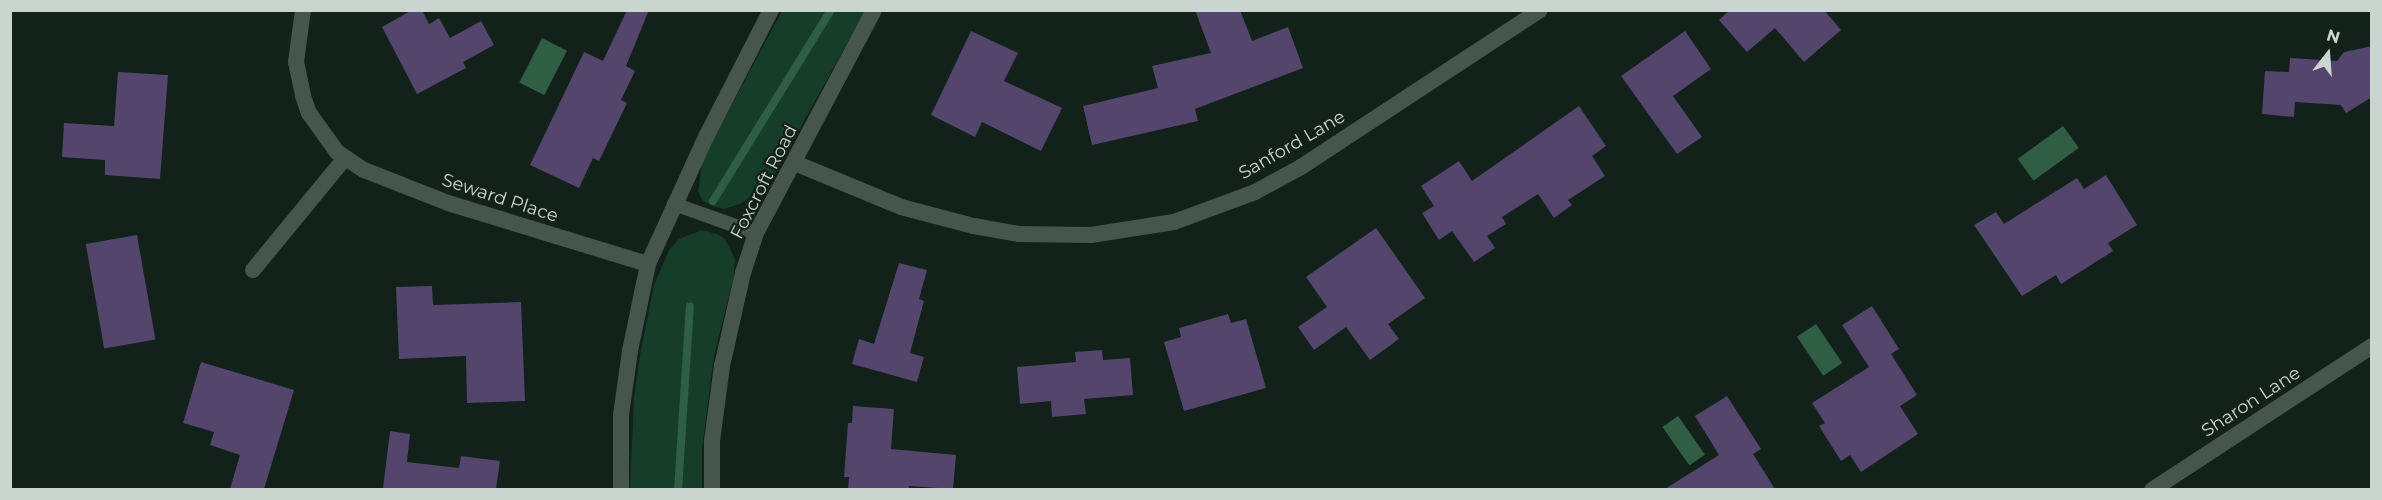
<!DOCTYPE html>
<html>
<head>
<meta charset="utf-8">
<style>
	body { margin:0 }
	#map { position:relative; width:2382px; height:500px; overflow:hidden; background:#122119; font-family:Montserrat,sans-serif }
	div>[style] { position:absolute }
	.green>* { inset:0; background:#163d29 }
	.water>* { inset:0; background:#305e45; transform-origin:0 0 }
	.stream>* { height:8px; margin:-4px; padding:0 4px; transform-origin:4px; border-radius:4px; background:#305e45 }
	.building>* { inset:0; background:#53456c; transform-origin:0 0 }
	.service>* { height:14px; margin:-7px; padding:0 7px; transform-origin:7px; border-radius:7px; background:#46564c }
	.minor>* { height:16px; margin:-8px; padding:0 8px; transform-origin:8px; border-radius:8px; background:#46564c }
	.secondary>* { height:16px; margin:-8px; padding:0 8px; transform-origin:8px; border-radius:8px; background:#46564c }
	span { translate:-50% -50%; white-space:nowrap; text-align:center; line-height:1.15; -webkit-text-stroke:4.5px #122119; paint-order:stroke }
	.street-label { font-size:18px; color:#cbd5cf }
	.frame { position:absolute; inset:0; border:12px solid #cbd5cf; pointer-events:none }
	.north { position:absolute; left:2298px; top:24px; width:60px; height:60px; -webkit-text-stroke:4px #122119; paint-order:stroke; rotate:17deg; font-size:16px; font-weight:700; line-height:24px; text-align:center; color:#cbd5cf }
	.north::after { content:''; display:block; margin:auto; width:21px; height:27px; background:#cbd5cf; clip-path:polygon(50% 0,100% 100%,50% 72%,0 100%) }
</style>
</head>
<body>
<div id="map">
	<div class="green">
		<i style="clip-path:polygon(782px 11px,865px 11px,769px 184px,740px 204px,724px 209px,712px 206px,703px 201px,698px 192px,703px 159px)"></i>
		<i style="clip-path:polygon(702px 230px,717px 234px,725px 239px,735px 259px,734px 276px,714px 356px,702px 449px,702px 489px,630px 489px,634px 397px,640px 355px,654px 285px,669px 250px,679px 239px)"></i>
	</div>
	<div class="water">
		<i style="left:542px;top:38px;width:28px;height:50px;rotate:27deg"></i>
		<i style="left:2063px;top:126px;width:27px;height:56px;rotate:54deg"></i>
		<i style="left:1816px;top:324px;width:47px;height:23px;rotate:56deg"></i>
		<i style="left:1678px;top:416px;width:47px;height:19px;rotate:55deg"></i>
	</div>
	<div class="stream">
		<i style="left:713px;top:201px;width:225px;rotate:-58.3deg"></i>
		<i style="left:678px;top:490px;width:184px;rotate:-86.3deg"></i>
	</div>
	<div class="building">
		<i style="clip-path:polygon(412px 10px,422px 10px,429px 24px,439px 18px,450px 38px,481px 21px,494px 45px,463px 62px,466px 68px,417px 94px,382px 27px)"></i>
		<i style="clip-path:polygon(627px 10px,649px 10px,626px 66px,635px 71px,621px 100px,627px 103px,599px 161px,593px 158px,579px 188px,530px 165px,584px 52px,603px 61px)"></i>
		<i style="clip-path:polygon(1195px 10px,1240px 10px,1252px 41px,1288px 27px,1303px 68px,1195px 109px,1198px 121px,1092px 145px,1083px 106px,1158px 88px,1152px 66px,1211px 53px)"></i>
		<i style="clip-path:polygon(1730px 10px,1824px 10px,1841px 30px,1804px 62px,1775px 28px,1747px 52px,1719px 20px)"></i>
		<i style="clip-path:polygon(971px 31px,1018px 53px,1004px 81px,1062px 108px,1041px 151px,982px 122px,975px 137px,931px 115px)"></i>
		<i style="clip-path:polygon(1685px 31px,1711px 69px,1673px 96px,1702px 137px,1677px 154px,1621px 76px)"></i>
		<i style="clip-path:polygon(2372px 46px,2372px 97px,2346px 113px,2341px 105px,2295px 102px,2294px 117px,2262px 114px,2265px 71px,2289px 72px,2290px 58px,2337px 61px,2344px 52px)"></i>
		<i style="clip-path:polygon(118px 72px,168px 75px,160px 179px,105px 175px,105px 160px,62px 157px,64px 123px,114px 126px)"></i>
		<i style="clip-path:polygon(1579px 106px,1606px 146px,1592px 156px,1605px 176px,1568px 200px,1572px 205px,1554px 218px,1538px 194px,1502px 217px,1506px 224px,1487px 236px,1495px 248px,1474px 262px,1452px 231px,1439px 240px,1422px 213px,1434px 206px,1421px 186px,1459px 161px,1472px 181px)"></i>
		<i style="clip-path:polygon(2106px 175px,2137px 225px,2108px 243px,2113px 251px,2061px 284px,2056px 275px,2022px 296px,1974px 225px,1996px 212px,2004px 224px,2077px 178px,2084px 189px)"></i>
		<i style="clip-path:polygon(1376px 228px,1425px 298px,1388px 324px,1399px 339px,1370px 360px,1346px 327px,1314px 350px,1298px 327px,1327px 307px,1306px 277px)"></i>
		<i style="left:137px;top:235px;width:106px;height:52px;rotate:80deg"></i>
		<i style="clip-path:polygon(899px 263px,927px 270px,919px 299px,924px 301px,910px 353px,924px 357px,917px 382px,852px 364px,859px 339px,874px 344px)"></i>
		<i style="clip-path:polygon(432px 286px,433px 305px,521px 302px,525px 401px,467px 403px,466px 356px,399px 359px,396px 287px)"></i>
		<i style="clip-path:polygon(1872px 306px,1899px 349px,1891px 354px,1917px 395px,1900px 406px,1918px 434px,1861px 472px,1850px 455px,1841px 461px,1819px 426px,1825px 423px,1812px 403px,1869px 367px,1842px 325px)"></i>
		<i style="clip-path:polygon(1228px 314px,1231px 323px,1246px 319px,1266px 388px,1184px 411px,1164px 342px,1181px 337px,1179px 328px)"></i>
		<i style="clip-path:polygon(1102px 350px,1103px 360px,1130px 358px,1133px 395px,1084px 399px,1086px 414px,1052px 417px,1051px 401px,1020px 404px,1017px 367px,1076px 362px,1075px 352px)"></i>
		<i style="clip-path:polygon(201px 362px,294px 390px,264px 489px,230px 489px,240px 455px,210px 445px,214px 432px,183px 423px)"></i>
		<i style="clip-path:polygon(1727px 396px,1761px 449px,1753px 454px,1775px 489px,1665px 489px,1719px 455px,1695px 416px)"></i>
		<i style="clip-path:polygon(853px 406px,894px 409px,891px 449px,956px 455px,953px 489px,909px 486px,909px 489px,848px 489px,849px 477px,844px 477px,848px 423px,852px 423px)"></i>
		<i style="clip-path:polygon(390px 431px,410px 434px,407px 462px,459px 468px,461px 456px,500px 461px,496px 489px,383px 488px)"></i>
	</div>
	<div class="service">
		<i style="left:674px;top:204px;width:87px;rotate:19.5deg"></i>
	</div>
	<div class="minor">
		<i style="left:303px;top:10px;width:52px;rotate:97.7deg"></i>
		<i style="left:296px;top:62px;width:35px;rotate:78deg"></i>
		<i style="left:303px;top:96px;width:18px;rotate:71deg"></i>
		<i style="left:309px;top:113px;width:48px;rotate:54.3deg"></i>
		<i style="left:337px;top:152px;width:32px;rotate:34deg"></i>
		<i style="left:364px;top:170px;width:90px;rotate:21.4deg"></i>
		<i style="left:448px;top:203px;width:209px;rotate:17deg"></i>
		<i style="left:795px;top:163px;width:115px;rotate:22.5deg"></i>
		<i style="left:901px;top:207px;width:75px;rotate:14.6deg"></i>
		<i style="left:974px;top:226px;width:46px;rotate:10.1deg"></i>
		<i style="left:1019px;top:234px;width:72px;rotate:0.8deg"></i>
		<i style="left:1091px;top:235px;width:84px;rotate:-8.9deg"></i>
		<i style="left:1174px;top:222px;width:86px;rotate:-20.3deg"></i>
		<i style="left:1255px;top:192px;width:52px;rotate:-28.5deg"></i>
		<i style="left:1301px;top:167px;width:286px;rotate:-33.3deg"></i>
		<i style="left:253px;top:270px;width:145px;rotate:-50.6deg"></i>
		<i style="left:621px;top:490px;width:75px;rotate:-90deg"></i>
		<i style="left:621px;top:415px;width:65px;rotate:-82deg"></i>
		<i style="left:630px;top:351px;width:89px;rotate:-78.3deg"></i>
		<i style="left:648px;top:264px;width:140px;rotate:-65.5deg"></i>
		<i style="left:706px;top:137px;width:143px;rotate:-62.9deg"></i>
		<i style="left:712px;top:490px;width:49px;rotate:-90deg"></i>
		<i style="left:712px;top:441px;width:76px;rotate:-82.4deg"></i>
		<i style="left:722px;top:366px;width:95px;rotate:-77.3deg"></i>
		<i style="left:743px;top:273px;width:42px;rotate:-72deg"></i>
		<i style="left:756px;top:233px;width:252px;rotate:-62.1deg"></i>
	</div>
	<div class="secondary">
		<i style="left:2152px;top:490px;width:263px;rotate:-33.2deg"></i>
	</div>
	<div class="street-label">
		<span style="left:1292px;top:145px;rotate:-30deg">Sanford Lane</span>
		<span style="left:764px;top:182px;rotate:-63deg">Foxcroft Road</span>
		<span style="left:500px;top:198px;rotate:18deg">Seward Place</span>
		<span style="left:2251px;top:402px;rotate:-33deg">Sharon Lane</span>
	</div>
	<div class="frame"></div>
	<div class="north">N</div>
</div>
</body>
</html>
